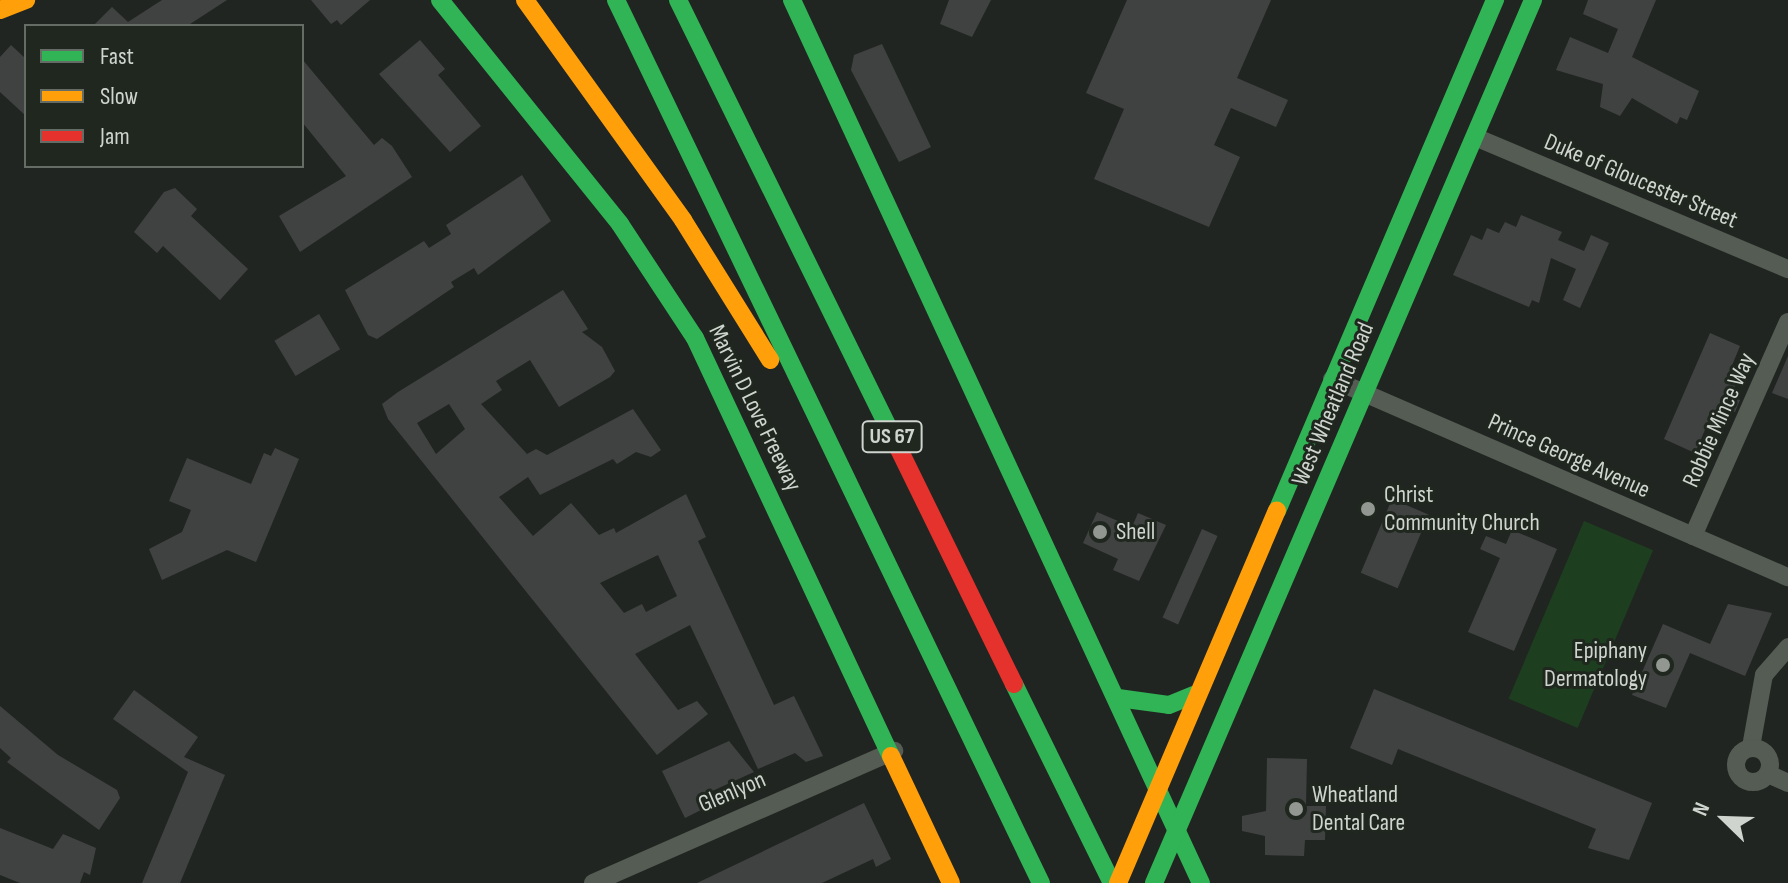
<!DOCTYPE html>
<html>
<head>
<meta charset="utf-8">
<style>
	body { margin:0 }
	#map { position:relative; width:1788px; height:883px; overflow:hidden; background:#212521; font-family:"Sofia Sans Condensed",sans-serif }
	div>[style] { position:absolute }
	.green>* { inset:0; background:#1e3f1f; transform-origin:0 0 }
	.building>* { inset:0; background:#404242; transform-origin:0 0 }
	.street>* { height:18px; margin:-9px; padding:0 9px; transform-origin:9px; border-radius:9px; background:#545c54 }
	.street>.ring { margin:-9px; padding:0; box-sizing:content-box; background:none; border:18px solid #545c54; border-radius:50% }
	.fast>* { height:18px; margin:-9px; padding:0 9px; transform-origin:9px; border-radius:9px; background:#30b455 }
	.slow>* { height:18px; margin:-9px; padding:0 9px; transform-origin:9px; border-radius:9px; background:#ff9f0a }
	.jam>* { height:18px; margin:-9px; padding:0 9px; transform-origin:9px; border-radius:9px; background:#e5322d }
	.dots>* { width:22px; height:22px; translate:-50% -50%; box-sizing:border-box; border:4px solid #1f271f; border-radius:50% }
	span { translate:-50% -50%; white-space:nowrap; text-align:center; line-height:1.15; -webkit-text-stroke:6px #1f271f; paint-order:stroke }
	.shield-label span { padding:2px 6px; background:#1f271f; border:2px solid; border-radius:6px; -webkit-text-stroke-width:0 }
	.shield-label { font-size:22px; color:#cfd4cf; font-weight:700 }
	.street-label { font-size:24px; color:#cfd4cf }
	.poi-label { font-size:24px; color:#cfd4cf }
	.left { translate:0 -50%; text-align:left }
	.right { translate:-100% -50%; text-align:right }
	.legend { position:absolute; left:24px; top:24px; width:280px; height:144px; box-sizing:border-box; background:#1f271f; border:2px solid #656c65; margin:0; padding:10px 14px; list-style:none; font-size:24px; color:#cfd4cf }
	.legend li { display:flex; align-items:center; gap:16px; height:40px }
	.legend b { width:40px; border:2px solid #656c65 }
	.north { position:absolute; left:1684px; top:779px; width:80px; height:80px; -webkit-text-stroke:6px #1f271f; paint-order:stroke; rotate:293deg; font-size:22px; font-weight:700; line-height:32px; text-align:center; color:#cfd4cf }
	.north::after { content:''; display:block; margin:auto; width:28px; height:36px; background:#cfd4cf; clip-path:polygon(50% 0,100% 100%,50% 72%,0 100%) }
</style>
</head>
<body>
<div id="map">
	<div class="green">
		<i style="left:1584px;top:521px;width:75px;height:193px;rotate:23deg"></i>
	</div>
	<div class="building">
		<i style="clip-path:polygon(162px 0,227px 0,187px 26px,93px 26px,112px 7px,128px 22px)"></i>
		<i style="clip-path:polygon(311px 0,370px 0,341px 25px,337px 20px,331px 24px)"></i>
		<i style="clip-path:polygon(949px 0,991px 0,972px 37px,940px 24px)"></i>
		<i style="clip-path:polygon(1127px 0,1271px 0,1237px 78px,1288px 100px,1276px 127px,1231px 108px,1214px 145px,1240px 157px,1209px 227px,1094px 179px,1124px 109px,1086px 93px)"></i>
		<i style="clip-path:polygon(1588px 0,1656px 0,1632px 57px,1699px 91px,1687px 120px,1680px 117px,1677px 124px,1632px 98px,1620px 116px,1600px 107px,1603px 84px,1556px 70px,1570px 37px,1608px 53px,1618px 29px,1583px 14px)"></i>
		<i style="clip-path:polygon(420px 40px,445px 69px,438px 75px,481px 126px,450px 152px,379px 74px)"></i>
		<i style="clip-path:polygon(882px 44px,931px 147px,899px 162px,851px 70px,854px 55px)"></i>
		<i style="clip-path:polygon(11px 45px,26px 59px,26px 116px,0 92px,0 57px)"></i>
		<i style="clip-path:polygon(302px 59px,374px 145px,382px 138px,392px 146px,412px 177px,300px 252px,279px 216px,346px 176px,302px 122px)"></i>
		<i style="clip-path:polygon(522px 175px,551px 221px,478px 275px,474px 268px,451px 282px,454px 287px,377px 339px,368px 335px,345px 290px,424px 241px,429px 248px,451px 234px,446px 225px)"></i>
		<i style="clip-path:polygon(175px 188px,197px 209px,191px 216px,248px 269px,220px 300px,163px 246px,157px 253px,134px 232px,164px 192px)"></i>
		<i style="clip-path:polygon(1521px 215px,1562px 232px,1558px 240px,1584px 251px,1591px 235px,1609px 243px,1580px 308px,1563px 300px,1576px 269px,1551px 258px,1539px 303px,1532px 300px,1529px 307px,1453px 275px,1471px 235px,1482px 240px,1487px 228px,1499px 233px,1505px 222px,1516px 227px)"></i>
		<i style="clip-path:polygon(evenodd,563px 290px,588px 329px,582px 332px,602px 347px,615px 371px,610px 377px,559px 407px,530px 360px,496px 381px,502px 390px,481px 404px,527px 454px,536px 449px,547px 455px,633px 409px,661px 450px,651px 457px,636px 452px,617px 464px,613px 459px,540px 495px,528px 477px,499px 497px,533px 536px,571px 503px,599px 535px,614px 528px,616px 533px,686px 494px,706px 537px,698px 541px,774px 705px,794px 696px,823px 756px,806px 762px,795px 753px,758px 769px,690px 625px,635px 654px,678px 710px,697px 701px,708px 714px,657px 755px,388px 419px,382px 404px,398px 392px,563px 290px,449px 404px,465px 429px,436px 454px,417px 423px,449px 404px,563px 290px,658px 555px,677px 596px,646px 612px,642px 604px,624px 613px,600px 583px,658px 555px)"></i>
		<i style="left:319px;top:314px;width:41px;height:52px;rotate:59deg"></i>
		<i style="clip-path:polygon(1710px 333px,1740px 346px,1726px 380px,1736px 384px,1731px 396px,1740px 400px,1735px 412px,1726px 408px,1720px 422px,1710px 418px,1695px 453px,1664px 439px)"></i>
		<i style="clip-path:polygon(1788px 356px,1788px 399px,1772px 393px)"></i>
		<i style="clip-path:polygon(275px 448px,299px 459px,256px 562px,227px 550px,162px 580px,149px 549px,182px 532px,191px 510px,169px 501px,187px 458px,251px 484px,264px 453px,271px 456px)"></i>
		<i style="left:1392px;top:499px;width:40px;height:80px;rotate:23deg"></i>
		<i style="clip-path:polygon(1097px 512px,1132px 527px,1138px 513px,1166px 525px,1139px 581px,1113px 570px,1118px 559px,1083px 543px)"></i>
		<i style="left:1202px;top:529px;width:17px;height:97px;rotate:24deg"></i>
		<i style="clip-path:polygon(1512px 530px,1557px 549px,1514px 651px,1468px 632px,1500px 558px,1480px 549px,1486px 536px,1506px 544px)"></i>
		<i style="clip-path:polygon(1728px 604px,1772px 613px,1745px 676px,1690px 653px,1666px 708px,1632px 695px,1663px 624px,1710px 644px)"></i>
		<i style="clip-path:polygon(1374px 689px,1652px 803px,1629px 860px,1588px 848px,1596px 829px,1398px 749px,1392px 765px,1350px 748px)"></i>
		<i style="clip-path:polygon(134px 690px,198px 737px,184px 757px,225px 775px,180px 883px,142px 883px,188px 772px,113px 719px)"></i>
		<i style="clip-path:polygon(0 706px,58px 755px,117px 790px,120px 798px,99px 830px,7px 762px,11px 758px,0 748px)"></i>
		<i style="clip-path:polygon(729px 741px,754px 772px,699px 797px,701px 810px,685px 818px,662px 771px)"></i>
		<i style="clip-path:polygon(1267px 758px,1307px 759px,1306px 806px,1326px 806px,1325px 840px,1305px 840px,1304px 856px,1265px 855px,1265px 836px,1242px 831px,1242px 816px,1266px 811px)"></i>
		<i style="clip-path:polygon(864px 803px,891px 859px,876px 867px,873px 859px,822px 883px,697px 883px)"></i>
		<i style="clip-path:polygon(0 828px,53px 849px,63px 834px,96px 848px,90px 875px,84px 872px,80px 883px,20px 883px,0 875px)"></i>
	</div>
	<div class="street">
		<i style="left:1475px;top:137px;width:340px;rotate:22.9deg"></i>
		<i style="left:1332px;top:379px;width:497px;rotate:23.5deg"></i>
		<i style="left:1693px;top:536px;width:234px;rotate:-66.1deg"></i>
		<i style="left:1751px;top:747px;width:73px;rotate:-79.8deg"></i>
		<i style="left:1764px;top:675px;width:37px;rotate:-49deg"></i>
		<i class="ring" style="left:1736px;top:748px;width:16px;height:16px"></i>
		<i style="left:1768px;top:774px;width:22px;rotate:24deg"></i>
		<i style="left:593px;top:883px;width:329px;rotate:-23.7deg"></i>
	</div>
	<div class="fast">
		<i style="left:440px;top:0;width:287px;rotate:51.2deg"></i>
		<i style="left:620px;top:224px;width:136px;rotate:56.7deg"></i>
		<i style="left:695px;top:338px;width:462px;rotate:64.9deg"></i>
		<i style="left:616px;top:0;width:980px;rotate:64.3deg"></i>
		<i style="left:678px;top:0;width:487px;rotate:63.8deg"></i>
		<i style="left:792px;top:0;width:973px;rotate:65.15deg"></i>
		<i style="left:1277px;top:511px;width:556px;rotate:-66.9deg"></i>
		<i style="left:1014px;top:684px;width:222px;rotate:63.8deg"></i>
		<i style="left:1118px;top:698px;width:51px;rotate:7.8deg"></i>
		<i style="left:1169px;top:705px;width:27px;rotate:-22deg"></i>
		<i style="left:1154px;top:883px;width:961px;rotate:-66.77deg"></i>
	</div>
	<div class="slow">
		<i style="left:525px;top:0;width:271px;rotate:54.3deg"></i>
		<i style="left:683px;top:220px;width:165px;rotate:58.1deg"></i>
		<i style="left:0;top:10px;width:28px;rotate:-21deg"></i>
		<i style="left:891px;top:756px;width:140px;rotate:64.7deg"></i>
		<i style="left:1118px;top:883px;width:405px;rotate:-66.9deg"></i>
	</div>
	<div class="jam">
		<i style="left:893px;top:437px;width:275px;rotate:63.9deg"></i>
	</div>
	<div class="dots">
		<i style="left:1368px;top:509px;background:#929792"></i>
		<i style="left:1100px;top:532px;background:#929792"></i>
		<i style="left:1663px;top:665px;background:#929792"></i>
		<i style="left:1296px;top:809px;background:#929792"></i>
	</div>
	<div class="shield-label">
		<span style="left:892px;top:437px">US 67</span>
	</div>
	<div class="street-label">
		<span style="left:1641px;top:181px;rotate:23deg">Duke of Gloucester Street</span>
		<span style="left:1333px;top:404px;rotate:-67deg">West Wheatland Road</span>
		<span style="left:755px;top:408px;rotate:64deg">Marvin D Love Freeway</span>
		<span style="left:1719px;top:420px;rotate:-66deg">Robbie Mince Way</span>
		<span style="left:1569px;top:456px;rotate:24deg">Prince George Avenue</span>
		<span style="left:732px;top:792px;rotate:-23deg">Glenlyon</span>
	</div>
	<div class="poi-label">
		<span class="left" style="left:1384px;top:509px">Christ<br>Community Church</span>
		<span class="left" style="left:1116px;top:532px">Shell</span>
		<span class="right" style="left:1647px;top:665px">Epiphany<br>Dermatology</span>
		<span class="left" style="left:1312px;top:809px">Wheatland<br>Dental Care</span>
	</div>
	<ul class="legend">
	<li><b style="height:10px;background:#30b455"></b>Fast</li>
	<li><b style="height:10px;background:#ff9f0a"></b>Slow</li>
	<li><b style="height:10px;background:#e5322d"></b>Jam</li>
	</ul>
	<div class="north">N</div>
</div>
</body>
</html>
